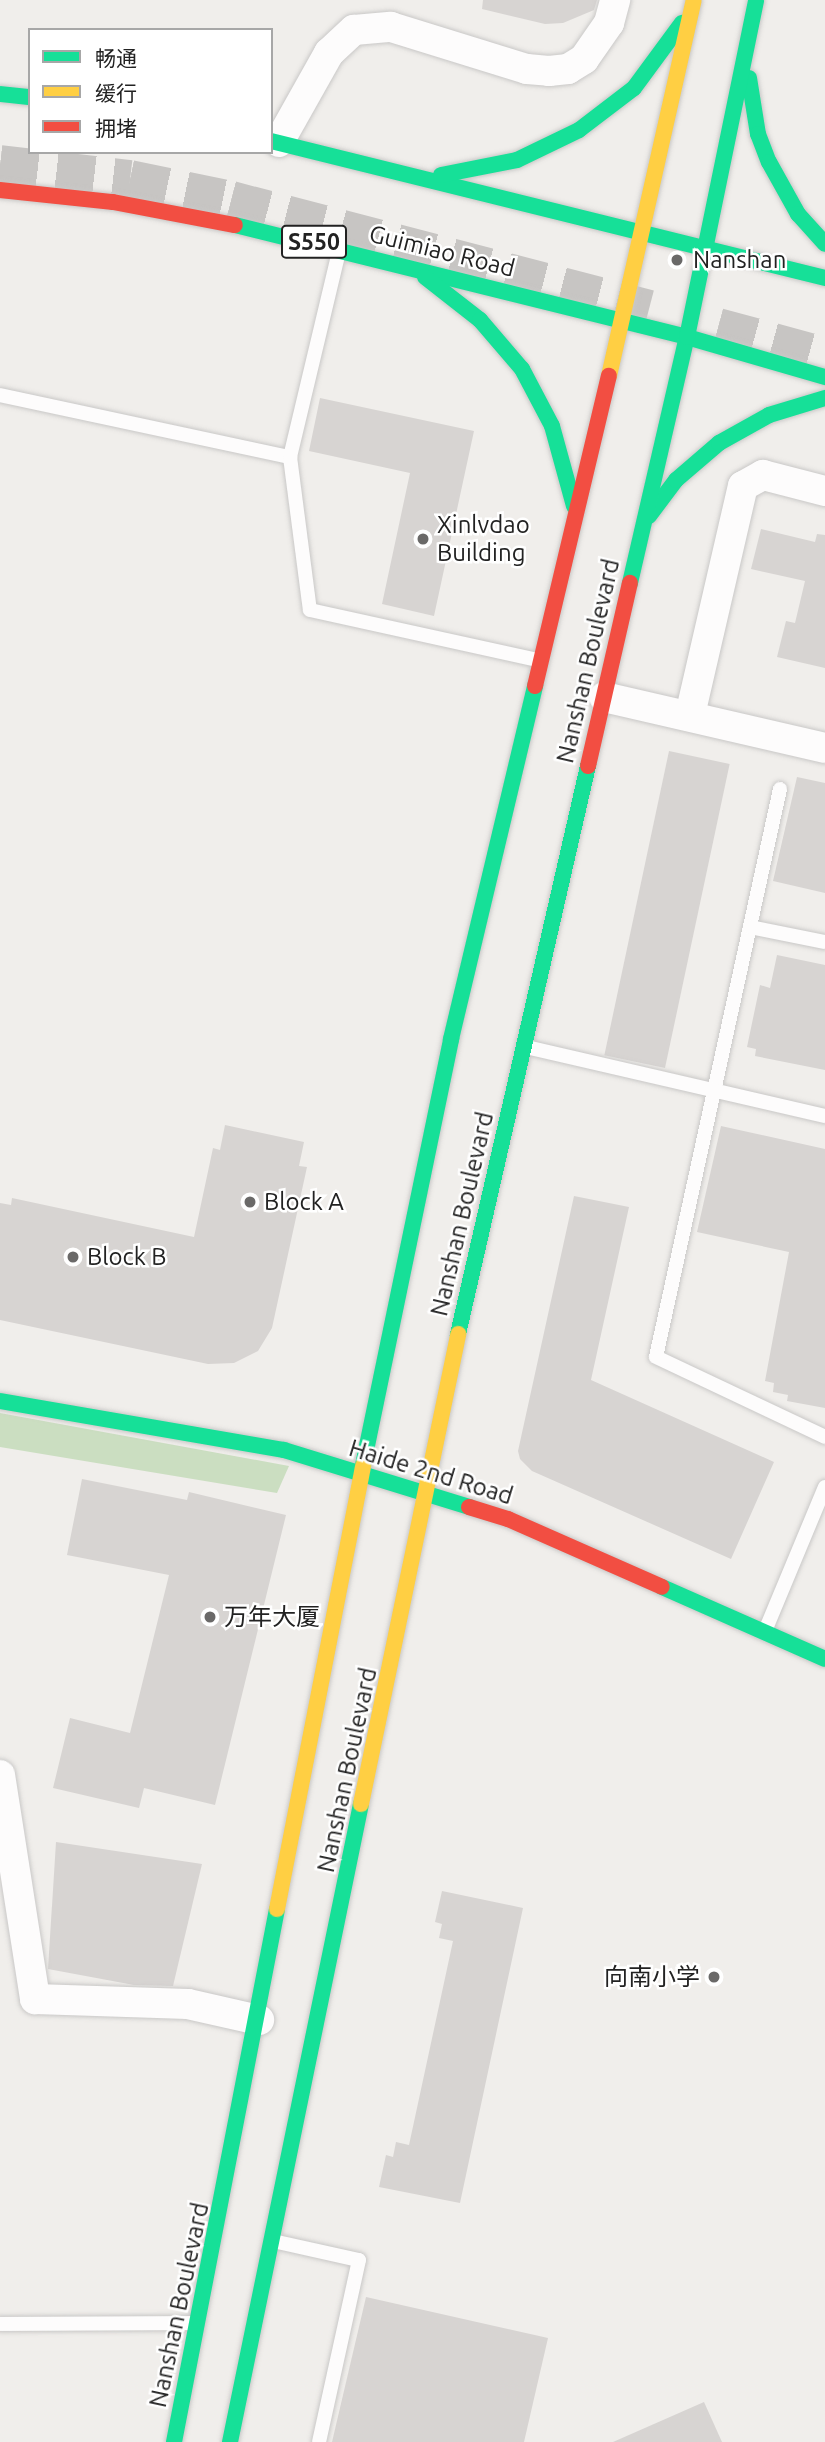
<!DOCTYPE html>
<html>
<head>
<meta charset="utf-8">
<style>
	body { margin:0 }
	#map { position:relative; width:825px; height:2442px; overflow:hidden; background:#f0eeeb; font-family:Ubuntu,"Noto Sans SC",sans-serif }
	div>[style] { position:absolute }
	.forest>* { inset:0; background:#cbdec1 }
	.building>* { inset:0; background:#d7d4d2; transform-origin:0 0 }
	.highway-tunnel>* { height:38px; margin-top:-19px; transform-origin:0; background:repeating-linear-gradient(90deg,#c7c5c3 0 38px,transparent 0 57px) }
	.roads { filter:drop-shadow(0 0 2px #c9c8c7) drop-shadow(0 0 2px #c9c8c7) }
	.lane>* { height:14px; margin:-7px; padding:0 7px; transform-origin:7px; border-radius:7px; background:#fdfcfc }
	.street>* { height:30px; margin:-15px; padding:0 15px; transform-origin:15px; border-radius:15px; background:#fdfcfc }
	.fast>* { height:16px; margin:-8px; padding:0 8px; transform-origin:8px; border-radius:8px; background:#16e098 }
	.slow>* { height:16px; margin:-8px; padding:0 8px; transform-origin:8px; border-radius:8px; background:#ffcf43 }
	.jam>* { height:16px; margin:-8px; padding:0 8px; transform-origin:8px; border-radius:8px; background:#f24e42 }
	.dots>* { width:19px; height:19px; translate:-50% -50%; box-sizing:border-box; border:4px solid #fff; border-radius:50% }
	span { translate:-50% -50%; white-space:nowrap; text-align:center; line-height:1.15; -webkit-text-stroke:5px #fff; paint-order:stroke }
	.shield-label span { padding:2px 5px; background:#fff; border:2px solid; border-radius:5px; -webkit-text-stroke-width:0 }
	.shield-label { font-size:23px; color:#222; font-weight:700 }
	.street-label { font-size:24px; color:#222 }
	.poi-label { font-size:24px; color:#222 }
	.left { translate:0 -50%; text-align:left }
	.right { translate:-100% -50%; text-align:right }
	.legend { position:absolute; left:28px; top:28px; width:245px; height:126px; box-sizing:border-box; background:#fff; border:2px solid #a7a7a7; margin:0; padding:9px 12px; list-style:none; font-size:21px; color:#222 }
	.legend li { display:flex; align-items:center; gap:14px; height:35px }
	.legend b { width:35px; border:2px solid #a7a7a7 }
</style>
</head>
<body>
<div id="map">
	<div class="forest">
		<i style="clip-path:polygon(0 1413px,289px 1466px,277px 1493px,0 1447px)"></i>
	</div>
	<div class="building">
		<i style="clip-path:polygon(483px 0,597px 0,594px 10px,563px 23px,545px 24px,482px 9px)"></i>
		<i style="clip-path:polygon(320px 398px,474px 431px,434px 616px,382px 604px,410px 473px,309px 451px)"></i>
		<i style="clip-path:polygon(761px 529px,815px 542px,817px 534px,825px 535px,825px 668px,777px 657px,786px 621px,795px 623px,805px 581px,751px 569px)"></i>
		<i style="left:669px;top:751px;width:62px;height:311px;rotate:12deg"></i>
		<i style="clip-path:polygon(797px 777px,825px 783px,825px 893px,773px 881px)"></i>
		<i style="clip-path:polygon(777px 955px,825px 965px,825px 1070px,755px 1056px,756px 1049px,747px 1047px,760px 985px,770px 988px)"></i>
		<i style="clip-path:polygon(225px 1125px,304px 1142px,299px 1166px,307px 1167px,272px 1328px,258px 1351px,234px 1363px,208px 1364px,0 1320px,0 1203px,11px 1205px,12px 1198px,194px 1237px,213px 1148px,220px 1150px)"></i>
		<i style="clip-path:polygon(721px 1126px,825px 1149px,825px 1408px,787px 1401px,788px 1395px,773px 1392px,774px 1383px,765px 1381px,789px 1252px,697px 1232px)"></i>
		<i style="clip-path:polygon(574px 1196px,629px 1207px,591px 1380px,774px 1462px,731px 1559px,532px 1471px,520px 1459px,518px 1451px)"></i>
		<i style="clip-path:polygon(82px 1479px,187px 1500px,189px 1492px,286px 1515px,215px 1805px,144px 1788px,139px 1808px,53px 1788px,70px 1718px,130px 1733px,169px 1575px,67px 1555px)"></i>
		<i style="clip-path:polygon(56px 1842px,202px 1864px,173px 1986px,134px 1985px,48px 1969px)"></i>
		<i style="clip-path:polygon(442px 1891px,523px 1908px,460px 2203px,379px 2187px,386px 2155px,393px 2157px,396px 2142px,409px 2145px,453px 1941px,439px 1938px,442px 1924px,435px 1922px)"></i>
		<i style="clip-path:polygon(366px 2297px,548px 2338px,524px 2442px,332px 2442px)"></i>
		<i style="clip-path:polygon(704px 2402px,722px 2442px,613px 2442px)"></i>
	</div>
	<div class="highway-tunnel">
		<i style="left:0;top:164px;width:131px;rotate:6.6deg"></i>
		<i style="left:130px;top:179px;width:103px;rotate:11.7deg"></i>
		<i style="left:231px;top:200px;width:432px;rotate:14.6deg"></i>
		<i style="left:718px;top:327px;width:111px;rotate:15.2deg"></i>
	</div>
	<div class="roads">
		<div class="lane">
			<i style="left:0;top:395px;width:297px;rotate:12.1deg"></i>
			<i style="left:290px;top:457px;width:154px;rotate:82.6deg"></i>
			<i style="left:310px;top:610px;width:237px;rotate:12.4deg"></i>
			<i style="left:290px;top:457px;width:212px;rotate:-76.6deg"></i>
			<i style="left:780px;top:789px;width:581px;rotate:102.32deg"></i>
			<i style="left:656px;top:1357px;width:187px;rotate:25.3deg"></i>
			<i style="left:750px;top:927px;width:76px;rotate:11.3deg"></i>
			<i style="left:526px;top:1047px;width:307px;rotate:13deg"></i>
			<i style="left:765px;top:1631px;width:156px;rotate:-67.4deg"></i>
			<i style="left:273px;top:2241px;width:88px;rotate:12.5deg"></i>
			<i style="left:359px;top:2260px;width:186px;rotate:102.4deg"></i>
			<i style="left:0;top:2324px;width:195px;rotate:-0.3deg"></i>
		</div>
		<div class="street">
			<i style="left:279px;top:142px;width:102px;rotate:-60.7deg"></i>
			<i style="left:329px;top:53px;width:34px;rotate:-43deg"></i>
			<i style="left:354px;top:30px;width:37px;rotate:-5deg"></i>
			<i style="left:391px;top:27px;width:142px;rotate:17.2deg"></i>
			<i style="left:527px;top:69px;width:22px;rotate:5deg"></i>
			<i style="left:549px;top:71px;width:19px;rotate:-6deg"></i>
			<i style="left:568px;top:69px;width:19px;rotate:-32deg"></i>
			<i style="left:584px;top:59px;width:44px;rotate:-55.2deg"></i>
			<i style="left:609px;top:23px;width:24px;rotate:-75deg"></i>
			<i style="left:604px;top:697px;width:227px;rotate:13deg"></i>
			<i style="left:690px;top:715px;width:235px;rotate:-77deg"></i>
			<i style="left:743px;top:486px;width:23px;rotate:-29deg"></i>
			<i style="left:763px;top:475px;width:64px;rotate:14.5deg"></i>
			<i style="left:0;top:1775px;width:227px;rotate:81.1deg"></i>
			<i style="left:35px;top:1999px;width:153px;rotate:1.9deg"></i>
			<i style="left:188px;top:2004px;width:73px;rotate:12.7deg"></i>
		</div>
		<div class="fast">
			<i style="left:749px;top:78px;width:57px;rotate:80.9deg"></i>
			<i style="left:758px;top:134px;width:30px;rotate:69deg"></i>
			<i style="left:769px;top:162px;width:60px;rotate:60.9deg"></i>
			<i style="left:798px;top:214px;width:40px;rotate:48deg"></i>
			<i style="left:0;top:94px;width:30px;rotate:6deg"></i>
			<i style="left:271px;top:141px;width:571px;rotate:13.89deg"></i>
			<i style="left:441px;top:175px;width:77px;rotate:-11.2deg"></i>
			<i style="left:517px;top:160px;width:69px;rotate:-25.8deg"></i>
			<i style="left:579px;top:130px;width:69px;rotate:-37.4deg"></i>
			<i style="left:634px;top:88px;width:81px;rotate:-53.6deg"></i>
			<i style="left:235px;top:225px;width:466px;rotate:13.9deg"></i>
			<i style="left:687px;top:337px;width:144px;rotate:16.2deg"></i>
			<i style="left:425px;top:277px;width:70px;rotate:38deg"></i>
			<i style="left:480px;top:320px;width:65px;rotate:49.4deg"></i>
			<i style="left:522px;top:369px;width:64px;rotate:62.2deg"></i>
			<i style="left:552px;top:426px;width:83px;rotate:74.6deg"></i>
			<i style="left:649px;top:516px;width:45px;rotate:-53.1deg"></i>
			<i style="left:676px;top:480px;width:57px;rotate:-40.7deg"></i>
			<i style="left:719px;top:443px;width:57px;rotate:-29.2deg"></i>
			<i style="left:769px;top:415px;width:59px;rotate:-16.9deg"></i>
			<i style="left:630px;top:583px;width:253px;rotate:-77deg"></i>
			<i style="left:687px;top:337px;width:344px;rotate:-78.4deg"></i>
			<i style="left:458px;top:1334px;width:583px;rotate:-77.11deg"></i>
			<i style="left:0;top:1401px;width:288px;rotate:9.8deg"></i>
			<i style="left:284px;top:1450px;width:194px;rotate:17.1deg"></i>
			<i style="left:363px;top:1465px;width:435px;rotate:-78.3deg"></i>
			<i style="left:451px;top:1039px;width:363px;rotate:-76.6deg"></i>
			<i style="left:662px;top:1587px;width:178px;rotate:23.8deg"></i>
			<i style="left:174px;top:2442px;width:543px;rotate:-79.06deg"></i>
			<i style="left:230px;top:2442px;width:651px;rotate:-78.4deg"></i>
		</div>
		<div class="slow">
			<i style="left:609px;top:376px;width:385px;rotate:-77.3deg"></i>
			<i style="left:361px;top:1804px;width:480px;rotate:-78.3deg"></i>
			<i style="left:277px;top:1909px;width:452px;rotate:-79deg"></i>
		</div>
		<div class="jam">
			<i style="left:0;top:190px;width:114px;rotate:6.1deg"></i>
			<i style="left:113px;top:202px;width:124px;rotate:10.7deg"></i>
			<i style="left:535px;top:686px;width:319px;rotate:-76.6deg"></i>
			<i style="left:588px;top:766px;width:188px;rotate:-77.1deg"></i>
			<i style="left:469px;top:1507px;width:41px;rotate:17.1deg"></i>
			<i style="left:508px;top:1519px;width:168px;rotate:23.8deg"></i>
		</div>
	</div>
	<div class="dots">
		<i style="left:677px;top:260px;background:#6a6968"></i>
		<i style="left:423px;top:539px;background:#6a6968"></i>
		<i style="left:250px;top:1202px;background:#6a6968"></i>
		<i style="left:73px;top:1257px;background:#6a6968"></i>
		<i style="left:210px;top:1617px;background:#6a6968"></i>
		<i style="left:714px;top:1977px;background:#6a6968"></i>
	</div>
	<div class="shield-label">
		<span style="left:314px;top:242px">S550</span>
	</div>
	<div class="street-label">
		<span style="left:442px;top:251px;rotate:14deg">Guimiao Road</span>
		<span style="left:588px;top:661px;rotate:-77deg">Nanshan Boulevard</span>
		<span style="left:462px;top:1214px;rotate:-77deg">Nanshan Boulevard</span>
		<span style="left:431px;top:1472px;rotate:17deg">Haide 2nd Road</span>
		<span style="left:347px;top:1770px;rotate:-78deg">Nanshan Boulevard</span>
		<span style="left:179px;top:2305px;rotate:-78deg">Nanshan Boulevard</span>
	</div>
	<div class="poi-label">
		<span class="left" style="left:693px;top:260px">Nanshan</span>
		<span class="left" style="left:437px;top:539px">Xinlvdao<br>Building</span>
		<span class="left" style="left:264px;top:1202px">Block A</span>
		<span class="left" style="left:87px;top:1257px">Block B</span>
		<span class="left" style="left:224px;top:1617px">万年大厦</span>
		<span class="right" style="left:700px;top:1977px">向南小学</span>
	</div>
	<ul class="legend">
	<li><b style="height:9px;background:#16e098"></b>畅通</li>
	<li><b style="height:9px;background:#ffcf43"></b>缓行</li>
	<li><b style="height:9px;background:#f24e42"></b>拥堵</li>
	</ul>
</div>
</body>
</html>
